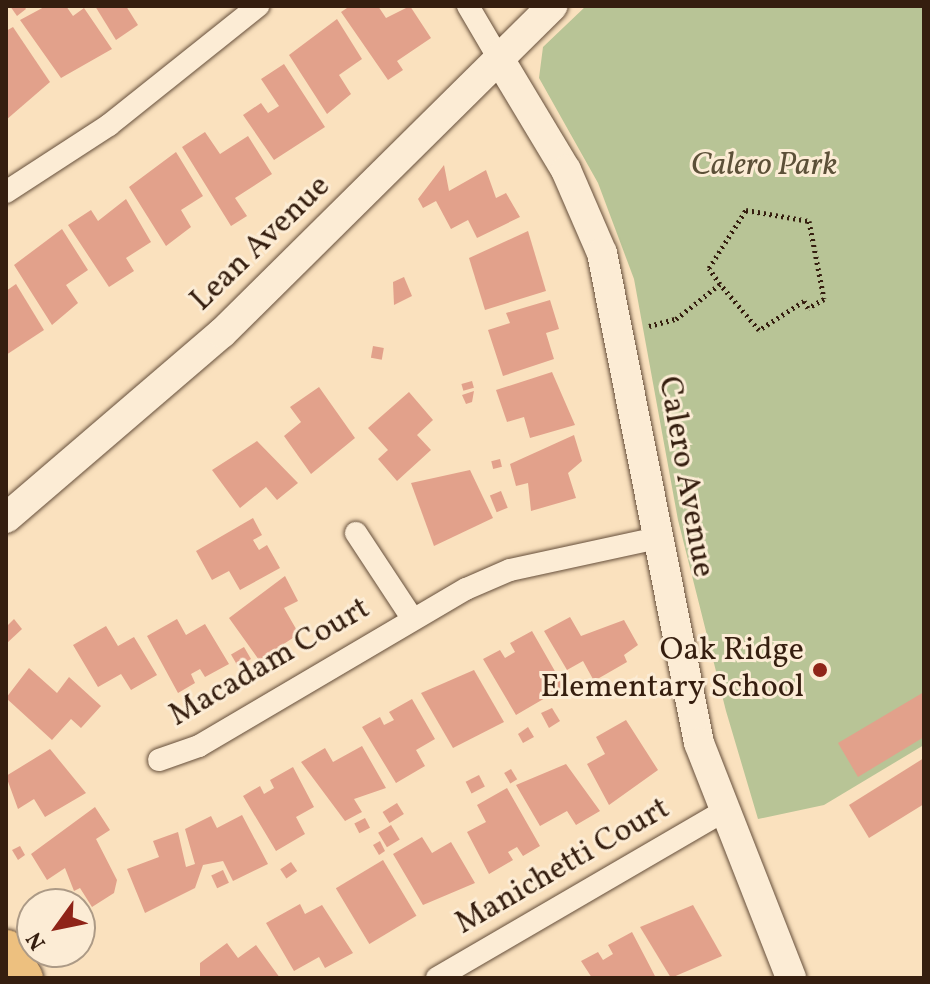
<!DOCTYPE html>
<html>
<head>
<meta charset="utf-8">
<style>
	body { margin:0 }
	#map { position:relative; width:930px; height:984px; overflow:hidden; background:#fae1be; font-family:Vollkorn,serif }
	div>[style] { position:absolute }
	.green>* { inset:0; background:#b8c496 }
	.building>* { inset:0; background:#e2a18b; transform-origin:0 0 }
	.path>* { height:5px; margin-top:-2.5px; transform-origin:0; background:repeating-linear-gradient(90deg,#351e0f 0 2px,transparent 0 6px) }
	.roads { filter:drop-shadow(0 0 2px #664f3b) drop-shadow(0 0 2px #664f3b) }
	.street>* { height:22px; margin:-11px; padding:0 11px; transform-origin:11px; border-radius:11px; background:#fcecd5 }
	.secondary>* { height:30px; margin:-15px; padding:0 15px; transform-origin:15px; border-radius:15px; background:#fcecd5 }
	.highway>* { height:40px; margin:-20px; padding:0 20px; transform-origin:20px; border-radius:20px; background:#edc07f }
	.dots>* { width:22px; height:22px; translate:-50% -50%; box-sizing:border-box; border:4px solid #fcecd5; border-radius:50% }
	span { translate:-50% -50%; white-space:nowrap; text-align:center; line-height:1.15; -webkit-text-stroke:6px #fcecd5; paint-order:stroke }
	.park-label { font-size:32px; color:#5c5038; font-style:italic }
	.street-label { font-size:32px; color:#351e0f }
	.poi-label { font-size:32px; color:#351e0f }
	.right { translate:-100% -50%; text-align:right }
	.frame { position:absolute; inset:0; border:8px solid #351e0f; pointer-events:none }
	.north { position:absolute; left:16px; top:888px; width:80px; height:80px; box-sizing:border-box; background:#fcecd5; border:2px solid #ac9a86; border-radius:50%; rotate:237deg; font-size:22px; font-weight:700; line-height:32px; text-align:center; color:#351e0f }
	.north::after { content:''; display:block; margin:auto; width:28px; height:36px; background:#8f2418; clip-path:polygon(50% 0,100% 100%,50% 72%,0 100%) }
</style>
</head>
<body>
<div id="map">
	<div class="green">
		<i style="clip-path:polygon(586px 6px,924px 6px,924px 745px,824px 805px,758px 819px,726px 711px,678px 520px,634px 279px,598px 183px,539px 78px,543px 47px)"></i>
	</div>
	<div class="building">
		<i style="clip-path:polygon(10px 6px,24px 6px,26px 9px,17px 16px)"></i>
		<i style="clip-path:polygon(46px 6px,66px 6px,73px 16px,84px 8px,112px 49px,61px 78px,20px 20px)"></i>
		<i style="clip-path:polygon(95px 6px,126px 6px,138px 25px,116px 40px)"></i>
		<i style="clip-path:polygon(350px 6px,378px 6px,386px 18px,410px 6px,431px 38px,397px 61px,403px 70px,388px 80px,341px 12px)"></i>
		<i style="clip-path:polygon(337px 19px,362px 59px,339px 75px,351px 94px,327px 114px,289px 55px)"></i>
		<i style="clip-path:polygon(13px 27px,50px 82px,6px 120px,6px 31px)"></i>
		<i style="clip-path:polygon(284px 64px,325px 127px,274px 160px,243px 115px,261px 103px,268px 113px,279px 106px,261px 79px)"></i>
		<i style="clip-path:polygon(205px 132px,220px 154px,248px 136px,272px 174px,235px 198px,247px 216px,231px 226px,182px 147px)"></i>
		<i style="clip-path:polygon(176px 152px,203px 196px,181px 210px,191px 227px,166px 246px,129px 187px)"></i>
		<i style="clip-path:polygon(444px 165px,449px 191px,486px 170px,496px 198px,506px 193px,520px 217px,477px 238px,468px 220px,451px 229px,436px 201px,423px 208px,418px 199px)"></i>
		<i style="clip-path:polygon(126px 199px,151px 242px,126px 258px,134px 271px,109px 287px,68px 225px,91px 210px,98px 221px)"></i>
		<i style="clip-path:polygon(62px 229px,88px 270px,66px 285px,78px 303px,52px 325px,14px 265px)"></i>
		<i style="clip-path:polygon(528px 231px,546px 291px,485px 310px,469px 258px)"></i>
		<i style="clip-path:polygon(404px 277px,412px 296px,394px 305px,393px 282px)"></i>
		<i style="clip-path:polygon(16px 284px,44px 330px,6px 355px,6px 291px)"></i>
		<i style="clip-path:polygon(550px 300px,559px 329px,546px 333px,554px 359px,503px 376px,488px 330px,510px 323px,506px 313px)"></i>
		<i style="left:373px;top:346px;width:11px;height:12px;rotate:10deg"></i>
		<i style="clip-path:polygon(552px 372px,575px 425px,530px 438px,524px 417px,507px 422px,496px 390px)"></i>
		<i style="left:472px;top:381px;width:7px;height:11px;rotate:74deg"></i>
		<i style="clip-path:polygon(319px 387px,355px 438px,311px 474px,284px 436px,301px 422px,290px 407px)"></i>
		<i style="clip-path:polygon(474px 391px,472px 402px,466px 404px,462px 395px)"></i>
		<i style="clip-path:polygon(409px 392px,433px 420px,417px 435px,431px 450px,397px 481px,378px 459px,388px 450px,368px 428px)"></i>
		<i style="clip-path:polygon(574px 435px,582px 461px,568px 473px,576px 498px,531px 511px,528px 483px,516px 486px,510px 464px)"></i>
		<i style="clip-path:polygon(257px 441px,298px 483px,277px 500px,266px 487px,240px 508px,212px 470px)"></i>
		<i style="left:500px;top:459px;width:8px;height:9px;rotate:76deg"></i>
		<i style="clip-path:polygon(470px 470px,493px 518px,434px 546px,411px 483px)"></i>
		<i style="left:501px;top:491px;width:18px;height:12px;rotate:68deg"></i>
		<i style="clip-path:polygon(253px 518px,262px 535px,253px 540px,259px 550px,267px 545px,280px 568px,240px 590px,229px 571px,212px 580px,196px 551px)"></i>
		<i style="clip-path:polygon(285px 576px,298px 601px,284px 608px,299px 634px,259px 660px,229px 618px)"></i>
		<i style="clip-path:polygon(570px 617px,581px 636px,624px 620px,638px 645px,624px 655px,627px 662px,594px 681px,583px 661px,567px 670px,544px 631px)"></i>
		<i style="clip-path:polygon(14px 619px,22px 629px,6px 644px,6px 627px)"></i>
		<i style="clip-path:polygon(177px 619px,186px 635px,205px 624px,229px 664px,205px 677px,200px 669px,191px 674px,195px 683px,178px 693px,147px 636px)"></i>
		<i style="clip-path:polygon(106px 626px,118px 646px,134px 637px,157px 675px,131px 690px,121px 674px,98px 687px,73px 645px)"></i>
		<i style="clip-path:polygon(532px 631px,564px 687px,516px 715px,483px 659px,500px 650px,505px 658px,515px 652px,510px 643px)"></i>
		<i style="left:244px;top:647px;width:14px;height:15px;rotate:60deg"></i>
		<i style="clip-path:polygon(29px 668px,57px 693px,69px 677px,101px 706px,81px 728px,71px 719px,52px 740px,6px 698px)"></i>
		<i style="clip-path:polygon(474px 670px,504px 722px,453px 748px,421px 693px)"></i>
		<i style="clip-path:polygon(924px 692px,924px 737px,858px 777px,838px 743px)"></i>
		<i style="clip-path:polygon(412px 699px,435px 739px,416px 750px,425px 766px,396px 783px,362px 727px,380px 717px,384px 725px,394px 720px,389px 712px)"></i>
		<i style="clip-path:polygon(552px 708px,560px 721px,549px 728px,541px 713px)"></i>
		<i style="clip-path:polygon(626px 720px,658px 770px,609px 805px,587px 764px,605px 754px,596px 737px)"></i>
		<i style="clip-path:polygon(528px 727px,534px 737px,523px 743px,518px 734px)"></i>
		<i style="clip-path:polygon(362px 746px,386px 788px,354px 799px,362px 812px,345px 821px,301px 762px,325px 748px,333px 762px)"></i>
		<i style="clip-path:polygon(50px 749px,86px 793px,45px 817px,34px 799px,18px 809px,6px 776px)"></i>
		<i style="clip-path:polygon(924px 758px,924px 804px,869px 838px,849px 805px)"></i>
		<i style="clip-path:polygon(566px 764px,600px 811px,576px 825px,567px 811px,540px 826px,516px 785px)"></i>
		<i style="clip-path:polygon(293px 767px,314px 807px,296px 817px,305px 834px,276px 851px,243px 796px,260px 786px,264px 794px,274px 788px,270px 780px)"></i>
		<i style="left:511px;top:769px;width:12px;height:8px;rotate:59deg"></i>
		<i style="left:479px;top:775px;width:13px;height:15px;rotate:63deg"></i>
		<i style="clip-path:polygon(507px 788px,540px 846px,523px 856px,517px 847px,508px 852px,513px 860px,489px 874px,467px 832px,486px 822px,477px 805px)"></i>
		<i style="left:397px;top:803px;width:13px;height:17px;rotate:58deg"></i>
		<i style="clip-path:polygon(95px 807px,110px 830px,96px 839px,117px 880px,114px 893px,92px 907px,80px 888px,74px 891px,65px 868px,47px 880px,31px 854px)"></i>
		<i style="clip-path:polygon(242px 815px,268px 864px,233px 881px,223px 861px,203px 865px,195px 888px,145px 913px,127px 869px,159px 857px,153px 841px,178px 832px,186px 867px,195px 864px,185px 829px,211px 816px,217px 828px)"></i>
		<i style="left:365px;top:818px;width:11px;height:12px;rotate:63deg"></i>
		<i style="left:391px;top:825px;width:17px;height:15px;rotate:59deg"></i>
		<i style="clip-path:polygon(422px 837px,432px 853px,451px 842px,475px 883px,423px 905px,393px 854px)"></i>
		<i style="clip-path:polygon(380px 841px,385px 851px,379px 855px,373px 845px)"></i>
		<i style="clip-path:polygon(20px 846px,25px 855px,18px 860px,12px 850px)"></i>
		<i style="left:383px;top:860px;width:65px;height:55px;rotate:59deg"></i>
		<i style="left:291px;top:862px;width:11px;height:13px;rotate:56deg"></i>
		<i style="left:223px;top:870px;width:14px;height:13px;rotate:65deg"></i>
		<i style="clip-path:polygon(300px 904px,305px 914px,322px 905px,353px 953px,325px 968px,319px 957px,294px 971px,266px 923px)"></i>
		<i style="clip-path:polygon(693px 905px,722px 956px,671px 978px,640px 927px)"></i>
		<i style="clip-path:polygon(632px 932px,656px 978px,592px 978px,581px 961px,598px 952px,603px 960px,613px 954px,608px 945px)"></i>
		<i style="clip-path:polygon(227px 943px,238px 958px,256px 945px,280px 978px,200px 976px,200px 963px)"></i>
	</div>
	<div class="path">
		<i style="left:649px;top:326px;width:28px;rotate:-15deg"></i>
		<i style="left:676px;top:319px;width:56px;rotate:-38.5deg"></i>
		<i style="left:720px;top:284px;width:19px;rotate:-125deg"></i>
		<i style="left:709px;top:268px;width:69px;rotate:-57.5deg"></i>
		<i style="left:746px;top:210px;width:64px;rotate:9.9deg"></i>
		<i style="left:809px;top:221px;width:79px;rotate:79.1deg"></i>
		<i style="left:824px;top:299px;width:18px;rotate:151deg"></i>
		<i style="left:808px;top:308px;width:8px;rotate:-120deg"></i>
		<i style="left:804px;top:301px;width:54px;rotate:147.2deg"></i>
		<i style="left:759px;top:330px;width:60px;rotate:-130.3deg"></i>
	</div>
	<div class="roads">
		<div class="street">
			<i style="left:468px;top:6px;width:59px;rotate:59.5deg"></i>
			<i style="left:6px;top:192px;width:123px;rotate:-33deg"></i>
			<i style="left:109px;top:125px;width:191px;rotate:-38.6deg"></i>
			<i style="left:356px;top:533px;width:102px;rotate:56.6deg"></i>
			<i style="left:159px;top:760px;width:42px;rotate:-19.3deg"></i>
			<i style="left:199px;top:746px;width:310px;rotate:-30.5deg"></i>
			<i style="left:466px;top:589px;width:48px;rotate:-23.4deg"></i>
			<i style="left:510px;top:570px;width:151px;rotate:-12.2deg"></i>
			<i style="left:437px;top:978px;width:330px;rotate:-30.2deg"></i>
		</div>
		<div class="secondary">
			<i style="left:498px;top:57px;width:132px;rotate:59deg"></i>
			<i style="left:566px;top:170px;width:90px;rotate:66.6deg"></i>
			<i style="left:602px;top:253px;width:500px;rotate:78.8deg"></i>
			<i style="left:699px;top:743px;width:252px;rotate:68.6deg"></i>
			<i style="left:6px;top:518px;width:284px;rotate:-40.6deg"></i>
			<i style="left:222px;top:333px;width:465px;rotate:-44.7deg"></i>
		</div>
		<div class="highway">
			<i style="left:6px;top:950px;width:33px;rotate:59deg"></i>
		</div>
	</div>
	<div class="dots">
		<i style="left:820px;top:670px;background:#8f2418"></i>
	</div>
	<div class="park-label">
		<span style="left:764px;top:166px">Calero Park</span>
	</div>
	<div class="street-label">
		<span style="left:261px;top:244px;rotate:-44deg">Lean Avenue</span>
		<span style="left:685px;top:477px;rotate:80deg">Calero Avenue</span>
		<span style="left:270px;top:663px;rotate:-30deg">Macadam Court</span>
		<span style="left:563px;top:867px;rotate:-30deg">Manichetti Court</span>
	</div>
	<div class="poi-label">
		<span class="right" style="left:804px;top:670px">Oak Ridge<br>Elementary School</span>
	</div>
	<div class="frame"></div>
	<div class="north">N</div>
</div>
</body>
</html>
